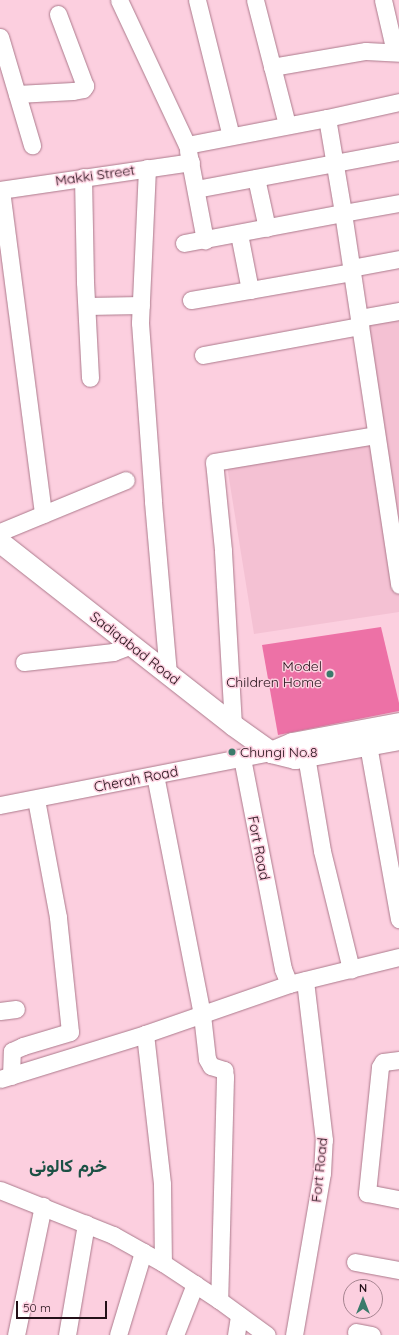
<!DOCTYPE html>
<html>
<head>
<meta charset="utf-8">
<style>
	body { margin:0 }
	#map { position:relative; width:399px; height:1335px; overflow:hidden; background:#fccfdf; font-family:Quicksand,Vazirmatn,sans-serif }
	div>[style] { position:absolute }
	.built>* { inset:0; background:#f4c1d3 }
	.building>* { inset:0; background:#ed71a6 }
	.roads { filter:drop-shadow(0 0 1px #ac7a8c) drop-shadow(0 0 1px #ac7a8c) }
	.minor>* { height:17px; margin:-8.5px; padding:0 8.5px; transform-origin:8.5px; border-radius:8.5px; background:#fff }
	.major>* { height:21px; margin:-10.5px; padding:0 10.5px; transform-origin:10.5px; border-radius:10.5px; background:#fff }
	.dots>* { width:11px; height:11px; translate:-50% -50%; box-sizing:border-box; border:2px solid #fccfdf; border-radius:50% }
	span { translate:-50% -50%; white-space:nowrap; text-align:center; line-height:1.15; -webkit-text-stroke:3px #fccfdf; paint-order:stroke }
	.street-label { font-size:14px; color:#231018 }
	.poi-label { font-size:14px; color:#231018 }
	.right { translate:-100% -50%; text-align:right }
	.left { translate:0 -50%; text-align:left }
	.district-label { font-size:18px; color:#1b5044; font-weight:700 }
	.north { position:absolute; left:343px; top:1279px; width:40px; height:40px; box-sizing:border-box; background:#fccfdf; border:1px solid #a5838f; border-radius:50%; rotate:0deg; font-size:11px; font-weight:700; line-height:16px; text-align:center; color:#231018 }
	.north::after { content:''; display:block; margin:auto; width:14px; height:18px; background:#3a7b6b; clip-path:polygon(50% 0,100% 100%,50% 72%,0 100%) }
	.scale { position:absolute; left:16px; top:1301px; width:91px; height:18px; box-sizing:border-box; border:2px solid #231018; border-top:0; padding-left:5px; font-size:12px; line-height:14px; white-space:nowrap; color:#231018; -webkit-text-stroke:3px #fccfdf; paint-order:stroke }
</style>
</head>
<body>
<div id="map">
	<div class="built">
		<i style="clip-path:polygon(399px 311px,399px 612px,254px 634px,227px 466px,377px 437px,359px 318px)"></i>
	</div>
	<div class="building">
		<i style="clip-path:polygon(381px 627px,399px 703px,399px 711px,278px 735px,262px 645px)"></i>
	</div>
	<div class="roads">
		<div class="minor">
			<i style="left:119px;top:0;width:160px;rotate:64.9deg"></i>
			<i style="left:187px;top:145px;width:143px;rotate:-10.9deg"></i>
			<i style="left:327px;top:118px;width:96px;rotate:80.4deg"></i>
			<i style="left:343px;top:213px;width:376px;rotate:81.4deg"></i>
			<i style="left:197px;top:0;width:140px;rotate:76deg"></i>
			<i style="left:255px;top:0;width:129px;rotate:75.6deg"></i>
			<i style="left:383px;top:0;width:53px;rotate:77deg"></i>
			<i style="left:0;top:37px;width:113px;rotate:73.5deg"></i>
			<i style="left:272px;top:67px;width:95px;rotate:-9.7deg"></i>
			<i style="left:366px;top:51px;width:33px;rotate:3deg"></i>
			<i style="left:17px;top:94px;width:56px;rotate:-3.1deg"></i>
			<i style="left:73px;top:91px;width:10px;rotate:-11deg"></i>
			<i style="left:83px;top:89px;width:4px;rotate:-56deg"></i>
			<i style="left:85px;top:86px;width:77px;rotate:-110.6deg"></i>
			<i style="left:327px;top:118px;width:74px;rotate:-12.5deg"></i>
			<i style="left:188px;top:151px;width:91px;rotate:79.2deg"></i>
			<i style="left:147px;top:168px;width:155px;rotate:92.6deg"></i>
			<i style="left:140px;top:323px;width:179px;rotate:85.8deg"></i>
			<i style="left:153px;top:502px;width:173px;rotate:85deg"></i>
			<i style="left:83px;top:177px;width:105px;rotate:88.9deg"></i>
			<i style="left:85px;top:282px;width:96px;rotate:87deg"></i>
			<i style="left:256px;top:178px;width:51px;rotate:77.6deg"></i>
			<i style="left:196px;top:189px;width:207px;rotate:-10.6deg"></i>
			<i style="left:0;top:190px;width:193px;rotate:-8.3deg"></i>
			<i style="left:1px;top:190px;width:327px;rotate:82.6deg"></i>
			<i style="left:343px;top:213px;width:57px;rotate:-10.1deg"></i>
			<i style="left:239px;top:234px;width:57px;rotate:78.9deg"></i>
			<i style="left:250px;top:290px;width:104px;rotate:-10deg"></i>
			<i style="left:184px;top:243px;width:162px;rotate:-10.7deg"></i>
			<i style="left:351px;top:268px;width:49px;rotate:-10.6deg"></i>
			<i style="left:191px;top:300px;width:60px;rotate:-9.6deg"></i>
			<i style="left:87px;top:306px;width:54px;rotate:-1.1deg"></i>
			<i style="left:359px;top:318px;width:41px;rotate:-9.9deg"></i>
			<i style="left:203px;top:355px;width:160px;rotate:-10.5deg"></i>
			<i style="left:0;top:532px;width:136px;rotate:-22.4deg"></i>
			<i style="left:24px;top:662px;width:90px;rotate:-6.4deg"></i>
			<i style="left:113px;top:652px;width:19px;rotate:-21deg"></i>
			<i style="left:233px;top:725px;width:175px;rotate:-93.3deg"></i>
			<i style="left:223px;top:550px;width:88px;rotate:-95.8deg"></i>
			<i style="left:214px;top:462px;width:164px;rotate:-9.5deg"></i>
			<i style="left:368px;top:745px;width:177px;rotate:79.9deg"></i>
			<i style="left:306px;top:756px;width:96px;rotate:80.4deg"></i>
			<i style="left:322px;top:851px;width:122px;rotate:76.2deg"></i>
			<i style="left:242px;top:758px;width:215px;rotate:79deg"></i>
			<i style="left:283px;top:969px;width:16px;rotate:68deg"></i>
			<i style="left:155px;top:775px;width:245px;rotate:78.9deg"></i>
			<i style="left:202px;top:1015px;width:44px;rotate:83.5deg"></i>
			<i style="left:207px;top:1059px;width:8px;rotate:60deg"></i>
			<i style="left:211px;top:1066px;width:14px;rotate:17deg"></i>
			<i style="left:224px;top:1070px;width:7px;rotate:82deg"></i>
			<i style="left:225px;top:1077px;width:223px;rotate:91.5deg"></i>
			<i style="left:0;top:805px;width:276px;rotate:-11.1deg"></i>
			<i style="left:0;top:1011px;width:16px;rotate:-7deg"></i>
			<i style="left:145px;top:1034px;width:151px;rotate:83.5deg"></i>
			<i style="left:162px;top:1184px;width:79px;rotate:89.3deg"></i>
			<i style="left:399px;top:1060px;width:16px;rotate:173deg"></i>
			<i style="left:383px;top:1062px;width:6px;rotate:121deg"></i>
			<i style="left:380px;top:1067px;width:127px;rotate:95.9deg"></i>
			<i style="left:367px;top:1193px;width:33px;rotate:11deg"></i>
			<i style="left:11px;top:1076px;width:25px;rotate:-88deg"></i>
			<i style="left:12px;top:1051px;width:12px;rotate:-24deg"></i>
			<i style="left:23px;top:1046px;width:49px;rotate:-16.6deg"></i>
			<i style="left:70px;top:1032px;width:116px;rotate:-96deg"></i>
			<i style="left:58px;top:917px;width:120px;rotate:-100.6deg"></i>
			<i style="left:0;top:1079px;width:152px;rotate:-17.2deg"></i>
			<i style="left:145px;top:1034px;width:152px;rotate:-19.1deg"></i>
			<i style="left:289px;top:984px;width:113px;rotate:-13.8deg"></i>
			<i style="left:0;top:1190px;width:122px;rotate:21.7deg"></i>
			<i style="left:113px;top:1235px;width:57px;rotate:29.2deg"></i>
			<i style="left:163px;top:1263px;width:67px;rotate:33.5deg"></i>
			<i style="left:219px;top:1300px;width:59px;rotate:36.1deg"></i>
			<i style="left:355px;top:1262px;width:45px;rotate:10.3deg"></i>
			<i style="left:356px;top:1332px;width:16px;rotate:11deg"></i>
			<i style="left:16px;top:1335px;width:132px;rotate:-78.2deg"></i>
			<i style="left:67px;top:1335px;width:113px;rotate:-80.3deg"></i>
			<i style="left:118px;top:1335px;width:87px;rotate:-73.2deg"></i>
			<i style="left:175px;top:1335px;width:55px;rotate:-68.6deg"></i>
			<i style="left:236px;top:1335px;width:20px;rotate:-81deg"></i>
			<i style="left:294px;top:1335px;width:164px;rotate:-80.2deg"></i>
			<i style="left:322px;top:1173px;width:33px;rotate:-87deg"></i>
			<i style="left:324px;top:1140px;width:161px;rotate:-96.8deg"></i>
		</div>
		<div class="major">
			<i style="left:0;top:542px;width:296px;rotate:38.1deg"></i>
			<i style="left:233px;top:725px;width:47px;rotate:35.4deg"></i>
			<i style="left:271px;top:752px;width:25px;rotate:14deg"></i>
			<i style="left:295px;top:758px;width:106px;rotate:-10.4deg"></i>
			<i style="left:271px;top:752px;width:23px;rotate:-23deg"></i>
			<i style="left:292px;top:743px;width:109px;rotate:-10.6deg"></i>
		</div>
	</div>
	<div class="dots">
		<i style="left:330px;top:674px;background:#3a7b6b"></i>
		<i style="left:232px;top:752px;background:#3a7b6b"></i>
	</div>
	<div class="street-label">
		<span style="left:95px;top:175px;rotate:-8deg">Makki Street</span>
		<span style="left:135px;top:648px;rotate:38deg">Sadiqabad Road</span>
		<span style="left:136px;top:779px;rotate:-11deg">Cherah Road</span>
		<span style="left:259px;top:848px;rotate:79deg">Fort Road</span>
		<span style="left:319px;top:1170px;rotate:-84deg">Fort Road</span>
	</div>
	<div class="poi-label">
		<span class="right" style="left:322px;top:674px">Model<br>Children Home</span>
		<span class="left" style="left:240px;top:752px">Chungi No.8</span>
	</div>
	<div class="district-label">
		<span style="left:68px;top:1166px">خرم کالونی</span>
	</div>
	<div class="north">N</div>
	<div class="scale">50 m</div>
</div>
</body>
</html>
